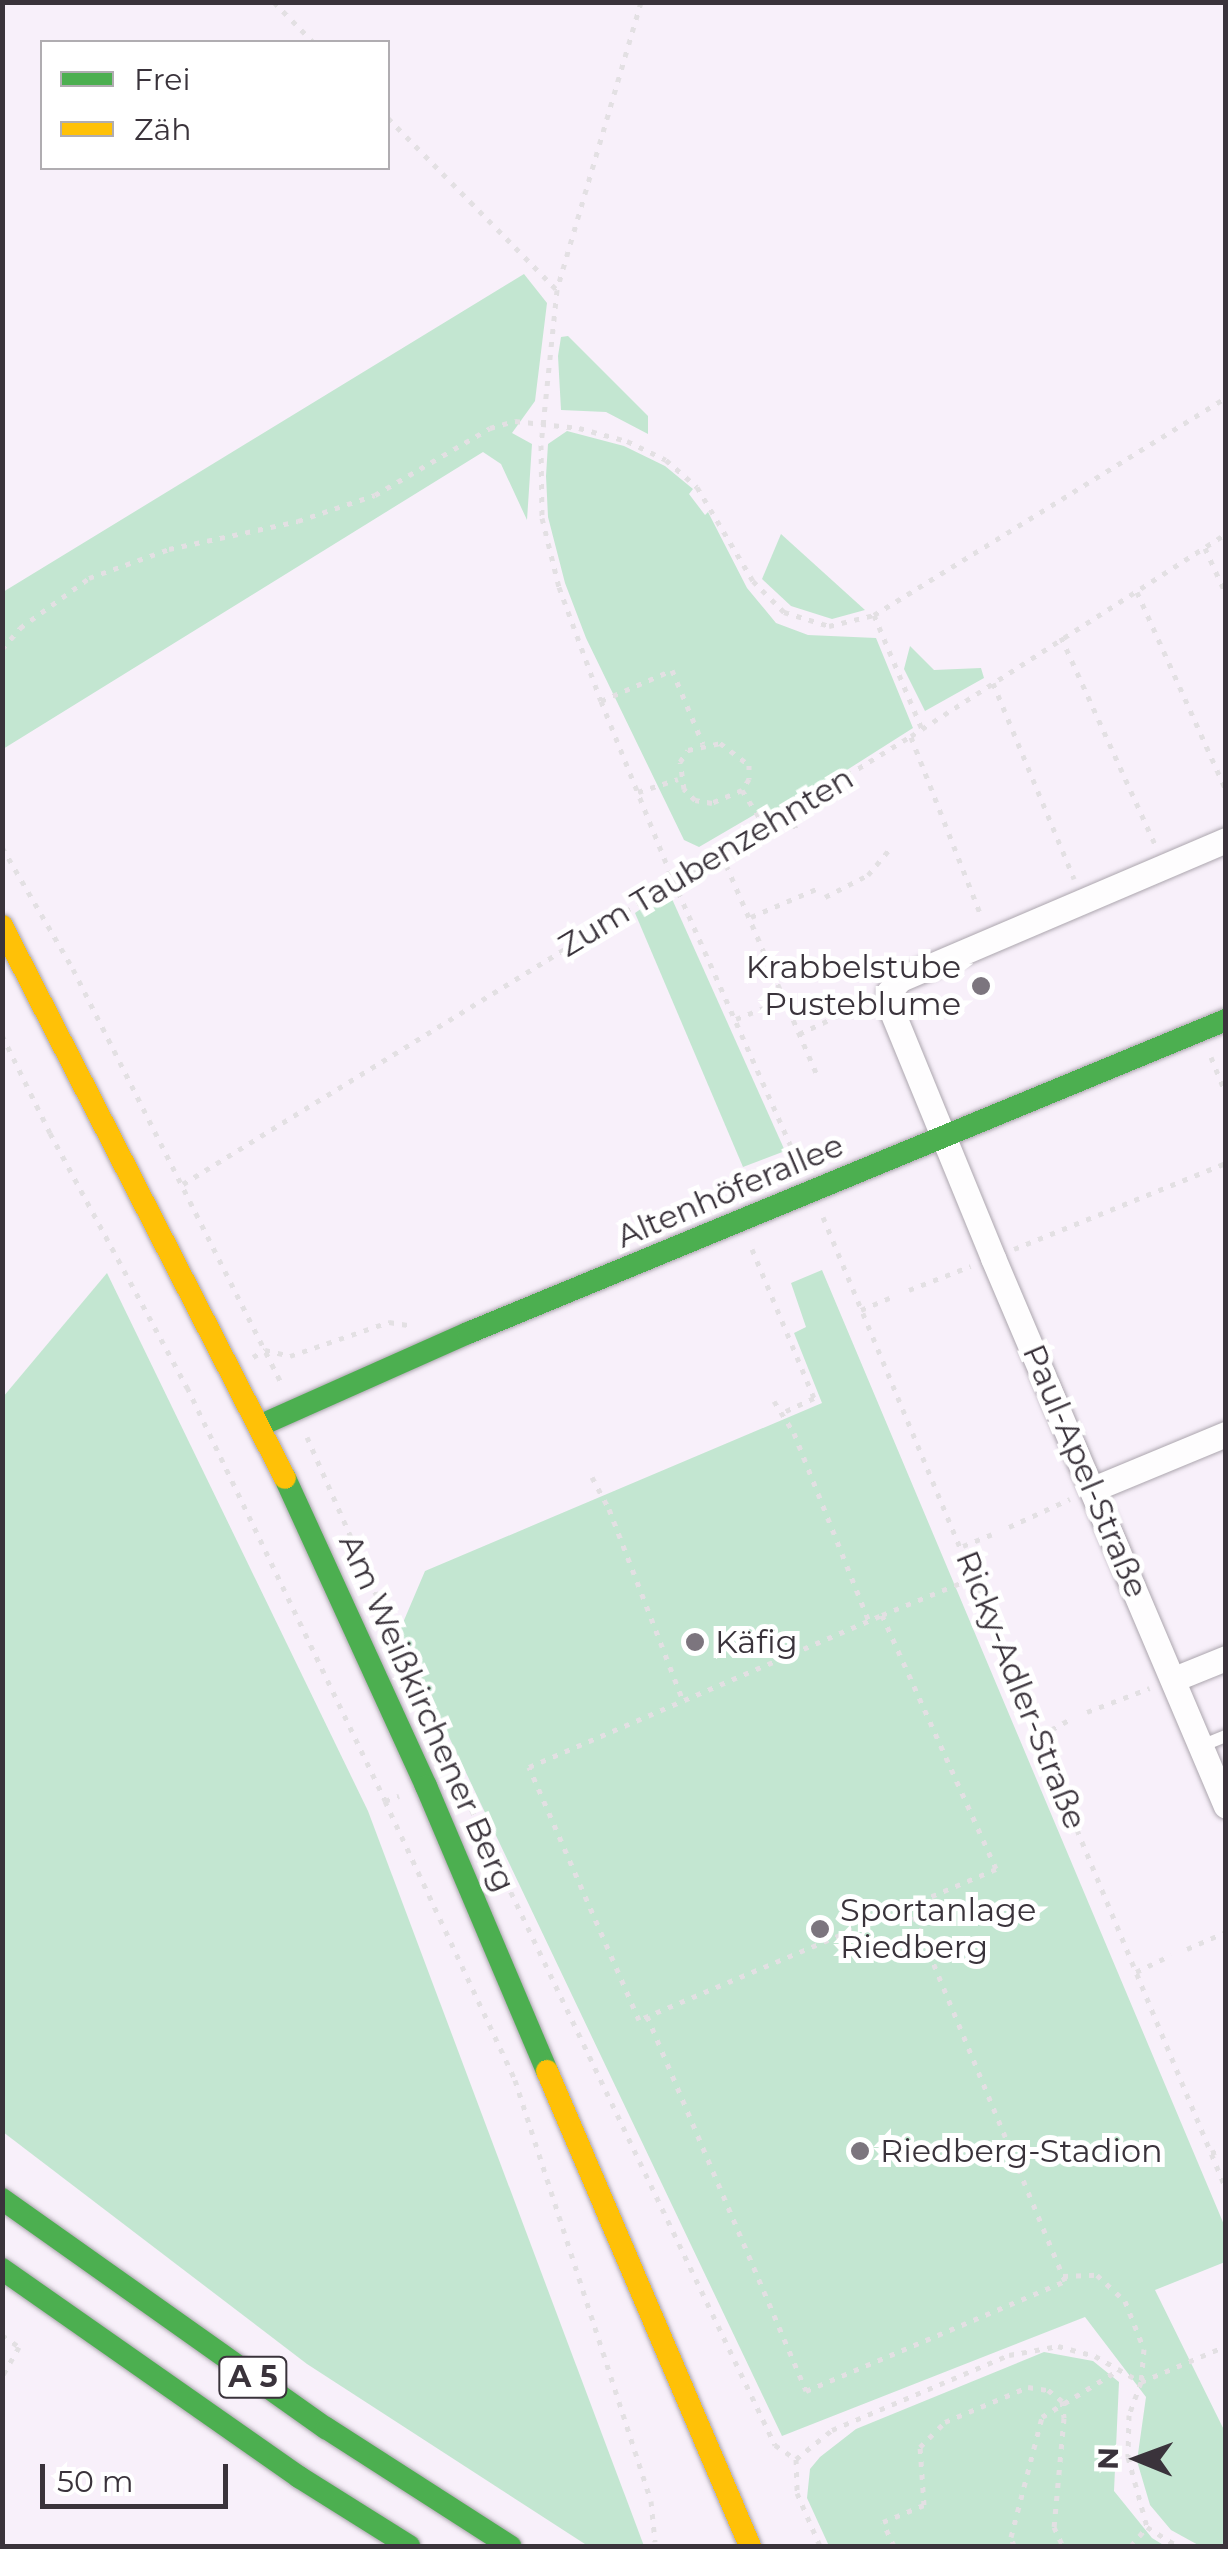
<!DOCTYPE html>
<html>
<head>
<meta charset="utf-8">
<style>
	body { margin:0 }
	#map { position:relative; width:1228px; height:2549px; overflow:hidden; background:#f8f0fa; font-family:Montserrat,sans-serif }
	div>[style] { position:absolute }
	.green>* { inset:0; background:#c3e6d1 }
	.path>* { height:5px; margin-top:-2.5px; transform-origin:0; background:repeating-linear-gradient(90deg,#e3e0e3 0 5px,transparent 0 13px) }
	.roads { filter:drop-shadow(0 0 2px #aca6ae) drop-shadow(0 0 2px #aca6ae) }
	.lane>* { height:12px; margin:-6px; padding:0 6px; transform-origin:6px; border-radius:6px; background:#fefdfe }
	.street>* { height:25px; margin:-12.5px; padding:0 12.5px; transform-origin:12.5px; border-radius:12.5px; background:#fefdfe }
	.fast>* { height:22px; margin:-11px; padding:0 11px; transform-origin:11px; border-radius:11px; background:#4caf50 }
	.slow>* { height:22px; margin:-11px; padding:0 11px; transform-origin:11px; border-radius:11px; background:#ffc107 }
	.dots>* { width:28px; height:28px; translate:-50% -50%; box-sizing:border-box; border:5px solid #fff; border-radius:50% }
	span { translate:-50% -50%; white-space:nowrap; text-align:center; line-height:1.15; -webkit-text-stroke:10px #fff; paint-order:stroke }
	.shield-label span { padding:2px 8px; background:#fff; border:2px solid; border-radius:8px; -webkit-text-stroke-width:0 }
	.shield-label { font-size:30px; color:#3a333b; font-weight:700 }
	.street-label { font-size:32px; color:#3a333b }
	.poi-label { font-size:32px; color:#3a333b }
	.right { translate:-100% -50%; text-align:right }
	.left { translate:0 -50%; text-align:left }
	.frame { position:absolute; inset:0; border:5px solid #3a333b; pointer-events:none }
	.legend { position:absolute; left:40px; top:40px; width:350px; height:130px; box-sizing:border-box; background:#fff; border:2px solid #b0adb1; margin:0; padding:12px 18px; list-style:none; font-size:30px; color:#3a333b }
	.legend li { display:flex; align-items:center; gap:20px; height:50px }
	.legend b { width:50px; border:2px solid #b0adb1 }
	.north { position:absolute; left:1088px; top:2409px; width:100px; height:100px; -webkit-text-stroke:8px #fff; paint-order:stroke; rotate:271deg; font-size:28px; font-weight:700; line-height:40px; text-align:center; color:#3a333b }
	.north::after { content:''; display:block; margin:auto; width:35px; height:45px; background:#3a333b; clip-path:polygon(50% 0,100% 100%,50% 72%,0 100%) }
	.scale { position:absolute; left:40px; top:2464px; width:188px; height:45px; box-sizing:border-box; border:5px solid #3a333b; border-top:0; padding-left:12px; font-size:30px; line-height:35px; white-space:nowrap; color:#3a333b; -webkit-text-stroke:8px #fff; paint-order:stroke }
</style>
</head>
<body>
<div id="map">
	<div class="green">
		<i style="clip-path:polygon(524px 274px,547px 303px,535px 401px,512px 433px,532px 444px,527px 520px,501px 464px,483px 452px,3px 749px,3px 592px)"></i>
		<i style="clip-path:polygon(568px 336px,648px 416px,648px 434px,606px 412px,561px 410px,558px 356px,561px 337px)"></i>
		<i style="clip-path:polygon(567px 431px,624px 446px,665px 466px,693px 489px,689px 494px,705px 515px,708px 512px,747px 588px,776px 623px,808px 635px,876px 638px,913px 728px,765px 822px,759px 812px,699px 847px,684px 840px,586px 638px,565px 583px,548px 517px,546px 476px,548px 444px)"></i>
		<i style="clip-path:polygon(781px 534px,865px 610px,832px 619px,791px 606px,762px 579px)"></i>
		<i style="clip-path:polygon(910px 646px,934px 670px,981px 668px,984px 678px,925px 711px,904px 669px)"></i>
		<i style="clip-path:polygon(668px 890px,785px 1151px,743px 1167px,635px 913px)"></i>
		<i style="clip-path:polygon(822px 1270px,1225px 2227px,1225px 2262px,1155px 2290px,1225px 2432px,1225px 2546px,1200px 2546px,1171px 2530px,1150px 2505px,1137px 2461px,1146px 2397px,1085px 2317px,782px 2436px,399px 1632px,425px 1571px,822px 1403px,794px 1333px,806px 1327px,791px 1283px)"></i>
		<i style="clip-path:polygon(107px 1273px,368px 1811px,644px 2546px,588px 2546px,307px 2364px,3px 2132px,3px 1397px)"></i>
		<i style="clip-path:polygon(1044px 2352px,1093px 2361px,1119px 2382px,1114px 2491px,1152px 2538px,1165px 2546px,829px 2546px,807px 2498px,810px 2469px,820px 2457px,856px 2429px)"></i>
	</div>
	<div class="path">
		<i style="left:274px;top:2px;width:56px;rotate:45.7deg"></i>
		<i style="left:641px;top:2px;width:300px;rotate:106.3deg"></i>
		<i style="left:557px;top:290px;width:156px;rotate:95.9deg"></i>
		<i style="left:541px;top:445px;width:73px;rotate:89.2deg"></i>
		<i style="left:542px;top:518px;width:71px;rotate:76.2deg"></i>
		<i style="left:559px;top:587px;width:121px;rotate:69.8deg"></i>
		<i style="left:601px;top:701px;width:193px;rotate:68.1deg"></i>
		<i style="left:673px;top:880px;width:313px;rotate:66.1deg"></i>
		<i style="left:388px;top:118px;width:241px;rotate:45.5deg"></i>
		<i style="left:1205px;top:548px;width:51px;rotate:65.5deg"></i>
		<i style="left:1137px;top:592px;width:217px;rotate:65.8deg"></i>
		<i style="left:874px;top:615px;width:414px;rotate:-31.7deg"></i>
		<i style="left:1061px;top:637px;width:227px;rotate:65.6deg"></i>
		<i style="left:2px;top:649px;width:28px;rotate:-49deg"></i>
		<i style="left:20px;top:628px;width:85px;rotate:-35.9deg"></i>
		<i style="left:89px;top:578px;width:85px;rotate:-19.9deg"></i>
		<i style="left:169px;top:549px;width:132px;rotate:-12.2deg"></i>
		<i style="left:298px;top:521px;width:81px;rotate:-18.7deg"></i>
		<i style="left:375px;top:495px;width:133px;rotate:-30.2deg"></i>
		<i style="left:490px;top:428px;width:26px;rotate:-16deg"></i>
		<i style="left:515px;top:421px;width:64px;rotate:6.2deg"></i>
		<i style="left:579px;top:428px;width:50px;rotate:15.2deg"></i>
		<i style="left:627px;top:441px;width:43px;rotate:26deg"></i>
		<i style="left:666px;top:460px;width:41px;rotate:41.1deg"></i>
		<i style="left:697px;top:487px;width:109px;rotate:59.2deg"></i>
		<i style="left:753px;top:581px;width:44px;rotate:45deg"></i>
		<i style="left:784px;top:612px;width:47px;rotate:17.3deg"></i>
		<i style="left:829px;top:626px;width:46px;rotate:-13.7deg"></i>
		<i style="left:874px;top:615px;width:124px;rotate:67.2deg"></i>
		<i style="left:993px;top:683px;width:212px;rotate:67.5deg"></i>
		<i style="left:601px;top:701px;width:77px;rotate:-23.6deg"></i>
		<i style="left:672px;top:670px;width:80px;rotate:67.3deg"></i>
		<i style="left:911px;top:737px;width:194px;rotate:68.6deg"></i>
		<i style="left:720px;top:743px;width:36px;rotate:37deg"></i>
		<i style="left:749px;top:765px;width:14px;rotate:90deg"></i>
		<i style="left:749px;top:779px;width:13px;rotate:122deg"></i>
		<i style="left:742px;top:790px;width:33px;rotate:157deg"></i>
		<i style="left:712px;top:803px;width:17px;rotate:-170deg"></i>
		<i style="left:695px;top:800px;width:16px;rotate:-135deg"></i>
		<i style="left:684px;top:789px;width:27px;rotate:-98deg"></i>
		<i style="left:680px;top:762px;width:14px;rotate:-56deg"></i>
		<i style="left:688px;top:750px;width:33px;rotate:-12deg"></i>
		<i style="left:742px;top:790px;width:41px;rotate:57.8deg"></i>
		<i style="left:638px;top:792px;width:42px;rotate:-18deg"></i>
		<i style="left:789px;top:811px;width:19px;rotate:69deg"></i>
		<i style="left:2px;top:847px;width:141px;rotate:59.8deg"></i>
		<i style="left:73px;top:969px;width:467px;rotate:63.3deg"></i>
		<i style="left:721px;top:853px;width:246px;rotate:66.6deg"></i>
		<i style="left:825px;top:897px;width:48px;rotate:-27.1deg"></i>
		<i style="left:868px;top:875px;width:33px;rotate:-50deg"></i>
		<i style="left:751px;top:917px;width:76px;rotate:-23.2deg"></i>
		<i style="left:736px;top:1019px;width:52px;rotate:-21.6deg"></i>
		<i style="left:799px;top:1034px;width:77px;rotate:-25.2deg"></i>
		<i style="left:2px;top:1035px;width:109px;rotate:63.9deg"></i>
		<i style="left:50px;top:1133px;width:289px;rotate:61.7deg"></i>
		<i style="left:187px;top:1387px;width:459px;rotate:64.4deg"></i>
		<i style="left:385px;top:1801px;width:15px;rotate:-20deg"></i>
		<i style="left:1211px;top:1057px;width:40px;rotate:68deg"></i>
		<i style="left:183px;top:1184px;width:855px;rotate:-31.61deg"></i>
		<i style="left:911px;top:736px;width:374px;rotate:-32.7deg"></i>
		<i style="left:823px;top:1217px;width:1052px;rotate:67.48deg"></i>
		<i style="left:752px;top:1249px;width:161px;rotate:67.4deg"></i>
		<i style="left:814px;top:1398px;width:35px;rotate:155deg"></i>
		<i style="left:1014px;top:1249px;width:229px;rotate:-22.1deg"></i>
		<i style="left:909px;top:1290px;width:66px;rotate:-21.2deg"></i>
		<i style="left:861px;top:1310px;width:34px;rotate:-23deg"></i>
		<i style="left:253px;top:1357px;width:14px;rotate:-30deg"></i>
		<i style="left:265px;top:1350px;width:26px;rotate:13deg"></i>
		<i style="left:290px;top:1356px;width:105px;rotate:-19deg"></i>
		<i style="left:389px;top:1322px;width:25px;rotate:9deg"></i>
		<i style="left:774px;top:1401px;width:38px;rotate:58deg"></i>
		<i style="left:794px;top:1433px;width:202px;rotate:68.3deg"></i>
		<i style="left:307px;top:1437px;width:224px;rotate:66.3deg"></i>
		<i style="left:592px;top:1477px;width:36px;rotate:62deg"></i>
		<i style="left:609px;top:1509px;width:206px;rotate:68.9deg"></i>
		<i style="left:1009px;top:1527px;width:67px;rotate:-24.7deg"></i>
		<i style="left:963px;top:1546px;width:31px;rotate:-22deg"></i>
		<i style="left:882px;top:1615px;width:278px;rotate:65.8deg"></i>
		<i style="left:996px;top:1869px;width:388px;rotate:157.1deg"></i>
		<i style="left:639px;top:2020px;width:276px;rotate:-113.5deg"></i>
		<i style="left:529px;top:1767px;width:384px;rotate:-23.3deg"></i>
		<i style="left:882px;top:1615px;width:100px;rotate:-22.2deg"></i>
		<i style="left:1087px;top:1712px;width:67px;rotate:-20.9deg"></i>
		<i style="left:1040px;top:1736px;width:35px;rotate:-29deg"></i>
		<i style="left:466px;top:1798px;width:717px;rotate:64.47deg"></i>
		<i style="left:775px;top:2445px;width:25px;rotate:34deg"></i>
		<i style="left:796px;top:2459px;width:46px;rotate:-38.9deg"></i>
		<i style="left:832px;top:2430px;width:192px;rotate:-23deg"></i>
		<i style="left:1009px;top:2355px;width:50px;rotate:-10.4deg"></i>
		<i style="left:1058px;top:2346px;width:38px;rotate:15deg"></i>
		<i style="left:1095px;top:2356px;width:53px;rotate:29.5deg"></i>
		<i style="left:1141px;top:2382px;width:35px;rotate:110deg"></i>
		<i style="left:1129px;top:2415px;width:42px;rotate:91.4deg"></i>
		<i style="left:1128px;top:2457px;width:73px;rotate:74.8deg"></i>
		<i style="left:1147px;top:2527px;width:36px;rotate:32deg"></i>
		<i style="left:385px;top:1801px;width:308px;rotate:65deg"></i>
		<i style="left:515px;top:2080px;width:442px;rotate:72.1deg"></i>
		<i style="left:651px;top:2501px;width:41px;rotate:84.4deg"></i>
		<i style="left:1187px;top:1949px;width:43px;rotate:-23.6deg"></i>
		<i style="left:1136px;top:1972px;width:39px;rotate:-26deg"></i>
		<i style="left:647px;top:2016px;width:407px;rotate:67deg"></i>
		<i style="left:806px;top:2391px;width:281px;rotate:-23deg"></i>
		<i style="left:1065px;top:2281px;width:406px;rotate:-112.5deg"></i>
		<i style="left:1211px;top:2153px;width:16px;rotate:-18deg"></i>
		<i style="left:1063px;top:2276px;width:34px;rotate:-2deg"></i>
		<i style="left:1097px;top:2275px;width:38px;rotate:43deg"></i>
		<i style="left:1125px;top:2301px;width:52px;rotate:68.4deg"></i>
		<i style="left:1144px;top:2349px;width:33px;rotate:95deg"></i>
		<i style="left:2px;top:2335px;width:21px;rotate:35deg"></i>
		<i style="left:19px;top:2347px;width:34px;rotate:120deg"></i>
		<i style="left:1141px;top:2382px;width:92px;rotate:-23deg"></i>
		<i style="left:796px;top:2459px;width:34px;rotate:88deg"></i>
		<i style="left:797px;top:2493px;width:58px;rotate:66.5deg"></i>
		<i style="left:894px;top:2546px;width:26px;rotate:-115deg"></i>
		<i style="left:883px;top:2522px;width:44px;rotate:-22.5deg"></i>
		<i style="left:924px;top:2505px;width:58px;rotate:-93.9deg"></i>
		<i style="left:920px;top:2447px;width:35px;rotate:-45deg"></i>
		<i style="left:945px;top:2422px;width:90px;rotate:-22.9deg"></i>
		<i style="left:1028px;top:2387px;width:20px;rotate:9deg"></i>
		<i style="left:1048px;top:2390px;width:18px;rotate:38deg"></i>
		<i style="left:1062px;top:2401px;width:17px;rotate:83deg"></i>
		<i style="left:1064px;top:2418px;width:109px;rotate:95.2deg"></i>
		<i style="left:1054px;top:2527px;width:21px;rotate:65deg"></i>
		<i style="left:1014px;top:2546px;width:9px;rotate:-108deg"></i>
		<i style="left:1011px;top:2537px;width:124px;rotate:-75.5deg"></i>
		<i style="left:1042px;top:2417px;width:92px;rotate:-31.6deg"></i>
		<i style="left:1131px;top:2546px;width:25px;rotate:-50deg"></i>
	</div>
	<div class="roads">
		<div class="lane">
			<i style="left:1201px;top:1746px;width:27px;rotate:-22deg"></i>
		</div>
		<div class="street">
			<i style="left:1226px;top:840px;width:354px;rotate:156.9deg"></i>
			<i style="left:900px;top:979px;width:17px;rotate:130deg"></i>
			<i style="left:889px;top:992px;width:17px;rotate:83deg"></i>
			<i style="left:891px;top:1009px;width:269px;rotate:67.7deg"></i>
			<i style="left:993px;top:1258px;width:595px;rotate:66.97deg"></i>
			<i style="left:1093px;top:1489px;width:144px;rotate:-22.5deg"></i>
			<i style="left:1174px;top:1679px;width:56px;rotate:-22deg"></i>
		</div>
		<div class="fast">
			<i style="left:261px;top:1425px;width:227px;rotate:-24deg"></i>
			<i style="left:468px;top:1333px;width:820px;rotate:-22.44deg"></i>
			<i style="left:285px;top:1478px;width:339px;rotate:65.4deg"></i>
			<i style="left:426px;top:1786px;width:310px;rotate:67deg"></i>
			<i style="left:2px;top:2199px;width:397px;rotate:35.3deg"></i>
			<i style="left:326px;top:2428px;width:219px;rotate:32.7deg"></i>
			<i style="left:2px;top:2269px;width:363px;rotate:35deg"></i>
			<i style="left:299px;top:2477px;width:130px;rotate:32.1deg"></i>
		</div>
		<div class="slow">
			<i style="left:2px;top:926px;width:620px;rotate:62.86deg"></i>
			<i style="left:547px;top:2071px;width:517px;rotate:66.86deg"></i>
		</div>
	</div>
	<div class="dots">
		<i style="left:981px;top:986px;background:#7c757e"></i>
		<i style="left:695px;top:1642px;background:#7c757e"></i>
		<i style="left:820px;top:1929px;background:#7c757e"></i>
		<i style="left:860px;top:2151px;background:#7c757e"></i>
	</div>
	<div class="shield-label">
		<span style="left:253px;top:2377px">A 5</span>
	</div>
	<div class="street-label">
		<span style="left:706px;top:862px;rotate:-31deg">Zum Taubenzehnten</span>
		<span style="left:730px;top:1191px;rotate:-23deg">Altenhöferallee</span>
		<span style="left:1085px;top:1471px;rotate:67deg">Paul-Apel-Straße</span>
		<span style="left:1021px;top:1690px;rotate:68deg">Ricky-Adler-Straße</span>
		<span style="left:427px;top:1713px;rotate:66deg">Am Weißkirchener Berg</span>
	</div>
	<div class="poi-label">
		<span class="right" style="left:961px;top:986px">Krabbelstube<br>Pusteblume</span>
		<span class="left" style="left:715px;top:1642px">Käfig</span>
		<span class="left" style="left:840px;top:1929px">Sportanlage<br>Riedberg</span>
		<span class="left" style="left:880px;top:2151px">Riedberg-Stadion</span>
	</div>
	<div class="frame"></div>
	<ul class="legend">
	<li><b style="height:12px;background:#4caf50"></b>Frei</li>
	<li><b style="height:12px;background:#ffc107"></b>Zäh</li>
	</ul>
	<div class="north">N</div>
	<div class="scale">50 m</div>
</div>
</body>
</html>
